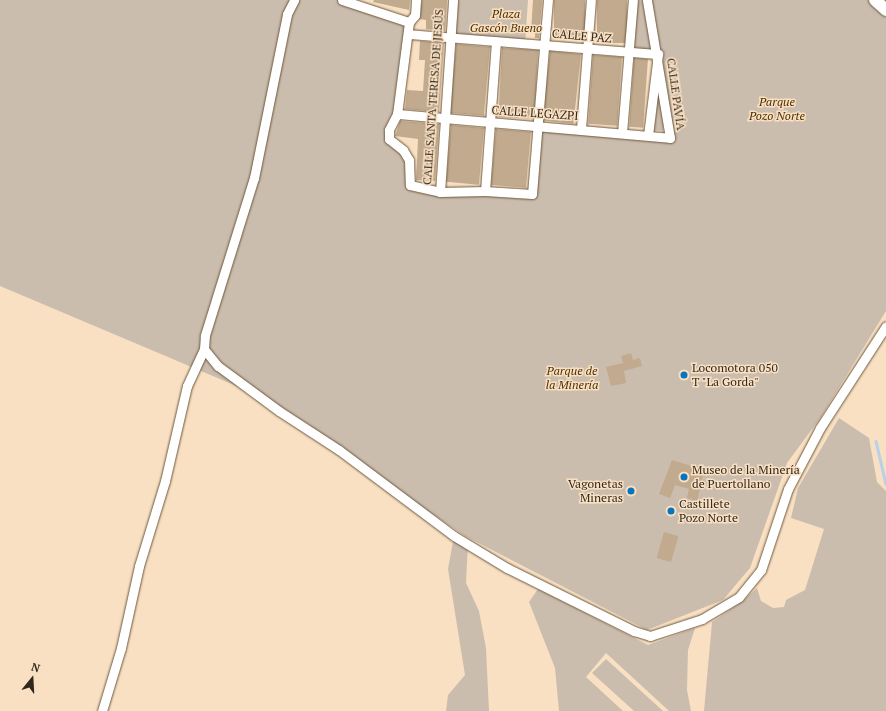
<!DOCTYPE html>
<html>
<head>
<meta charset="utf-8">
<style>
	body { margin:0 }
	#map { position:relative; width:886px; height:711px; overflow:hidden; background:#f9e0c3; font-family:"PT Serif",serif }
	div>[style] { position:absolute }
	.green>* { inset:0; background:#cbbdad }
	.stream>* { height:2.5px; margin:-1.25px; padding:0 1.25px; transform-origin:1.25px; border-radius:1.25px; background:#b8d0e8 }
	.building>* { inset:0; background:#c1aa8e; transform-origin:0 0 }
	.roads { filter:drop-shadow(0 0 1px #6c573d) drop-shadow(0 0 1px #6c573d) }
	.minor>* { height:9px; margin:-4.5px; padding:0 4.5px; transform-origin:4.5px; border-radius:4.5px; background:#fff }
	.tertiary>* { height:12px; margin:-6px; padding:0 6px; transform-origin:6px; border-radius:6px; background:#fff }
	.dots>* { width:11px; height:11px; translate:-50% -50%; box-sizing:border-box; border:2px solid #f9e0c3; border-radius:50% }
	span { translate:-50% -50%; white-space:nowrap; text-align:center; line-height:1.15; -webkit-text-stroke:3px #f9e0c3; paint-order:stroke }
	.park-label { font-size:12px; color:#4d3000; font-style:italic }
	.street-label { font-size:12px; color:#31281d }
	.poi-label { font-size:12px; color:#31281d }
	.left { translate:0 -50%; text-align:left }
	.right { translate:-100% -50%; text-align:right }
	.north { position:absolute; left:12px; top:659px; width:40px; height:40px; -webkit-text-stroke:3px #f9e0c3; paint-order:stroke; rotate:18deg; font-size:11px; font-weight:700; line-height:16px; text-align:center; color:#31281d }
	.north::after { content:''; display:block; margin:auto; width:14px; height:18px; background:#31281d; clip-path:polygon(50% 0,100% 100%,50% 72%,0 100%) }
</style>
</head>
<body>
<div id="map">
	<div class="green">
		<i style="clip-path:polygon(0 0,342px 0,406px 19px,397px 114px,385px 131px,403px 150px,410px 185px,532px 194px,538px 125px,670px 138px,658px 54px,629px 52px,633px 0,886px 0,886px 311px,821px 417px,787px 463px,750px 568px,723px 600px,647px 630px,465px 536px,258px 395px,0 286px)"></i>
		<i style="clip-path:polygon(453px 0,528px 0,525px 44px,450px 37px)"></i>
		<i style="clip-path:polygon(656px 75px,664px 126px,663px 131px,653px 130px)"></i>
		<i style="clip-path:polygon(839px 418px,869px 438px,877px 482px,886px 491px,886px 711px,704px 711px,712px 622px,743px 601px,757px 588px,761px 601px,773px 608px,784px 607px,786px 600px,805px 590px,824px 529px,791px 518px,798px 488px)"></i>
		<i style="clip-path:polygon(454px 536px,468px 544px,466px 583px,479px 611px,486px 648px,489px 711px,446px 711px,448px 695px,465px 675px,448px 569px)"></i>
		<i style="clip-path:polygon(538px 589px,648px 645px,695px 628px,688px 650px,687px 690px,691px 711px,669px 711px,606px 653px,586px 677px,623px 711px,559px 711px,555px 668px,529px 602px)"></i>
		<i style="clip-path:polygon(606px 659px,663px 711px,634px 711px,592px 673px)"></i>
	</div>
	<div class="stream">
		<i style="left:876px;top:441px;width:44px;rotate:76.9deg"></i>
	</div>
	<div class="building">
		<i style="clip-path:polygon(374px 0,410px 0,409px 10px,373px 2px)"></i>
		<i style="clip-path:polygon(422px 0,447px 0,445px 31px,426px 29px,426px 20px,419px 19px)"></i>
		<i style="clip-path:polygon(533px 0,542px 0,539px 38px,535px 38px,535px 32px,531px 32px)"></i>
		<i style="left:554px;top:0;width:31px;height:39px"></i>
		<i style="left:597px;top:0;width:30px;height:43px"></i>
		<i style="clip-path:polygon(420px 41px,444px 43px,439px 112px,405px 109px,407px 90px,423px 91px,425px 60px,419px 60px)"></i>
		<i style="left:456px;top:44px;width:34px;height:69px;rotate:5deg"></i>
		<i style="left:502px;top:48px;width:36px;height:69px;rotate:3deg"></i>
		<i style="left:550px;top:51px;width:31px;height:70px;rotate:6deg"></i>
		<i style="left:593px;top:55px;width:29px;height:69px;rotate:4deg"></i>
		<i style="left:634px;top:58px;width:14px;height:69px;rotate:4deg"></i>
		<i style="clip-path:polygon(400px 121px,439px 124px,435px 181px,416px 180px,418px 139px,395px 136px)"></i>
		<i style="left:451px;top:125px;width:33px;height:57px;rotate:5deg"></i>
		<i style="left:496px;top:129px;width:35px;height:56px;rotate:5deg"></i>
		<i style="clip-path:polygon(631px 353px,633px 360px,640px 358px,642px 366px,624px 371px,626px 383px,611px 386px,606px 367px,623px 363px,621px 356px)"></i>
		<i style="clip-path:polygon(672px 460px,704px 470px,697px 501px,687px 498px,689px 489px,675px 485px,670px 498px,659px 494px)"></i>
		<i style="left:664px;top:532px;width:15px;height:27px;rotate:16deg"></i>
	</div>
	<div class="roads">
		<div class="minor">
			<i style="left:342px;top:0;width:71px;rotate:18.2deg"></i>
			<i style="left:409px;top:22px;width:93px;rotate:97.4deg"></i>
			<i style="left:397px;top:114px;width:18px;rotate:117deg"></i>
			<i style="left:389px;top:130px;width:9px;rotate:90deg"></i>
			<i style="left:389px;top:139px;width:18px;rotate:38deg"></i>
			<i style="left:403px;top:150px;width:12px;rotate:59deg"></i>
			<i style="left:409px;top:160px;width:25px;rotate:88deg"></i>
			<i style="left:410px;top:185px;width:31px;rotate:13deg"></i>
			<i style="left:440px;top:192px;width:192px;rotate:-86.1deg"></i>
			<i style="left:409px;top:22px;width:9px;rotate:-49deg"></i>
			<i style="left:415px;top:15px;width:15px;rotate:-86deg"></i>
			<i style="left:408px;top:34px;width:251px;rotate:4.6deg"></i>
			<i style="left:658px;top:54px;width:82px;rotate:97deg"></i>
			<i style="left:397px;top:114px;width:274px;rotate:5deg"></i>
			<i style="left:670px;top:138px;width:140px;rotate:-99.5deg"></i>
			<i style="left:581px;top:129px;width:129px;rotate:-85.6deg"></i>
			<i style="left:622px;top:133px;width:133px;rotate:-85.3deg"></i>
			<i style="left:485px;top:191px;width:150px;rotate:-85.8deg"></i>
			<i style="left:440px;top:192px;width:45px;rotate:-1.3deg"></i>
			<i style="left:485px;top:191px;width:47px;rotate:3.7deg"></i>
			<i style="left:532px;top:194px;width:195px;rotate:-85.3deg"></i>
			<i style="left:204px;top:349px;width:22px;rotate:51deg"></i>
			<i style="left:218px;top:366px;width:76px;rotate:36.4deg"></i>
			<i style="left:279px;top:411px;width:72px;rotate:33deg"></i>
			<i style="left:339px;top:450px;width:144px;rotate:36.8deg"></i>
			<i style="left:454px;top:536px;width:62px;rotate:31.1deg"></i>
			<i style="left:507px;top:568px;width:142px;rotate:26.4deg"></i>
			<i style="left:634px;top:631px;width:17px;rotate:17deg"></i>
			<i style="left:650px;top:636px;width:55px;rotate:-18.1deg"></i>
			<i style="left:702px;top:619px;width:43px;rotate:-30.7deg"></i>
			<i style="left:739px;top:597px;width:35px;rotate:-51deg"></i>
			<i style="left:761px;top:570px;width:85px;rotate:-71.6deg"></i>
			<i style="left:788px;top:489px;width:69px;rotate:-62.3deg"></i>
			<i style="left:820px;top:428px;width:121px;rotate:-57.1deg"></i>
			<i style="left:102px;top:711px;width:66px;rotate:-73.2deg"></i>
			<i style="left:121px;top:648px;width:84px;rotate:-77.6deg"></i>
			<i style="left:139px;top:566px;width:89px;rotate:-73deg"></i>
			<i style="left:165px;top:481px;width:98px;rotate:-77deg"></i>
			<i style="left:187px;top:386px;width:41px;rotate:-65.3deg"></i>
			<i style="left:204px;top:349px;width:14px;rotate:-86deg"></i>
			<i style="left:205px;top:335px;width:164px;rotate:-72.7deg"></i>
			<i style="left:254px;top:178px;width:167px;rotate:-78.6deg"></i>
			<i style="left:287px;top:14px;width:16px;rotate:-63deg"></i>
		</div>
		<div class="tertiary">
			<i style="left:875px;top:0;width:15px;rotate:42deg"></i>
		</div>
	</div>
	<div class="dots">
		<i style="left:684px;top:375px;background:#0774bf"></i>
		<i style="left:684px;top:477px;background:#0774bf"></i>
		<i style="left:631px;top:491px;background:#0774bf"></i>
		<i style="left:671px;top:511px;background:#0774bf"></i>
	</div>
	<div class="park-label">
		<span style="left:506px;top:21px">Plaza<br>Gascón Bueno</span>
		<span style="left:777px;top:109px">Parque<br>Pozo Norte</span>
		<span style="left:572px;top:378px">Parque de<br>la Minería</span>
	</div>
	<div class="street-label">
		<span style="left:582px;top:36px;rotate:5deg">CALLE PAZ</span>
		<span style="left:676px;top:94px;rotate:82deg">CALLE PAVÍA</span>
		<span style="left:433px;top:97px;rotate:-86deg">CALLE SANTA TERESA DE JESÚS</span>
		<span style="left:535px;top:113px;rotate:4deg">CALLE LEGAZPI</span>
	</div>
	<div class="poi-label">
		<span class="left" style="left:692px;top:375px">Locomotora 050<br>T "La Gorda"</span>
		<span class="left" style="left:692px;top:477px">Museo de la Minería<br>de Puertollano</span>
		<span class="right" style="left:623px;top:491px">Vagonetas<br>Mineras</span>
		<span class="left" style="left:679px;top:511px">Castillete<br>Pozo Norte</span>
	</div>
	<div class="north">N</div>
</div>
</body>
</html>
